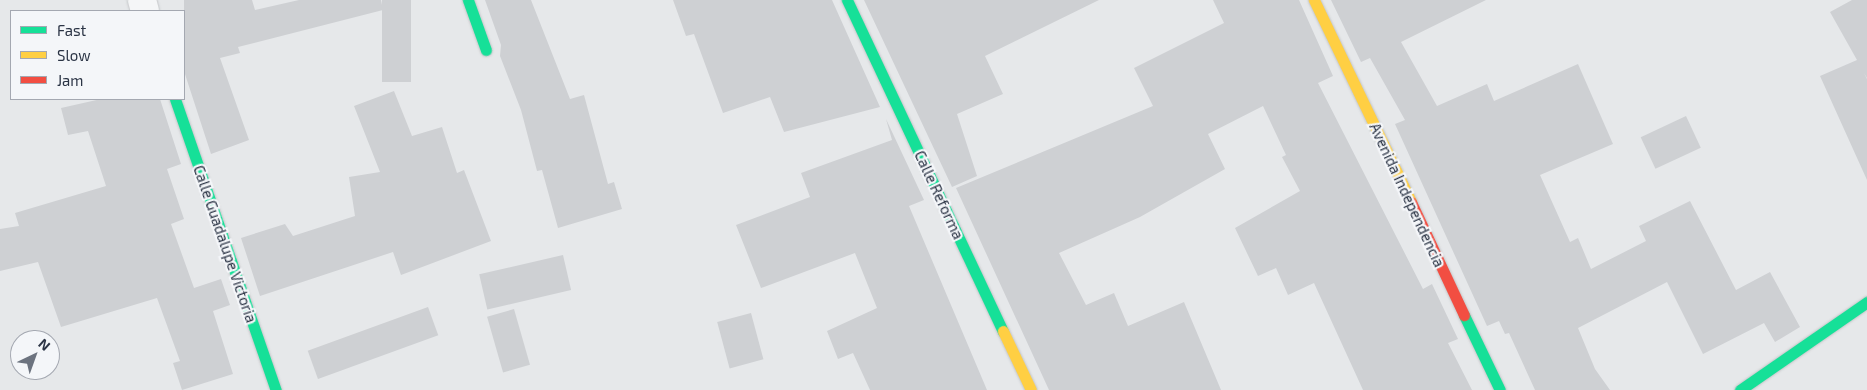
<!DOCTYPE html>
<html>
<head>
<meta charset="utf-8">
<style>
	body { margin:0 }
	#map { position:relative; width:1867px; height:390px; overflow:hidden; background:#e6e8ea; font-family:"Exo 2",sans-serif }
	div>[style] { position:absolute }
	.building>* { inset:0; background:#ced0d3; transform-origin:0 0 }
	.roads { filter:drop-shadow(0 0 1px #c4c6c8) drop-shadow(0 0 1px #c4c6c8) }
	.street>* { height:28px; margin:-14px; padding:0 14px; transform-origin:14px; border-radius:14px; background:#f5f6f7 }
	.fast>* { height:11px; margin:-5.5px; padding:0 5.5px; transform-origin:5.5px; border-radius:5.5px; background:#16e098 }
	.slow>* { height:11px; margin:-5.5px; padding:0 5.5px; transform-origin:5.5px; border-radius:5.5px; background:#ffcf43 }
	.jam>* { height:11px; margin:-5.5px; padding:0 5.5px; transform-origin:5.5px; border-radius:5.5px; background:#f24e42 }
	span { translate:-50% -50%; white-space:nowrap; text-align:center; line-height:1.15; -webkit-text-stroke:4.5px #f4f6f9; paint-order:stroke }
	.street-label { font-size:15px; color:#2b3445 }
	.legend { position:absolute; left:10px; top:10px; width:175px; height:90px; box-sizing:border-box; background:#f4f6f9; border:1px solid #a4a8b1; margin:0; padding:6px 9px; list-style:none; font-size:15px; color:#2b3445 }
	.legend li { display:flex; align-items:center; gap:10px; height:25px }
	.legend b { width:25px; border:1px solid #a4a8b1 }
	.north { position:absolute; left:10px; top:330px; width:50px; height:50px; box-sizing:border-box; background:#f4f6f9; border:1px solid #a4a8b1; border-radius:50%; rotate:42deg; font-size:14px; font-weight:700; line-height:20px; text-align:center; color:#2b3445 }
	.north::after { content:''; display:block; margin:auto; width:18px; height:22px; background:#6c737f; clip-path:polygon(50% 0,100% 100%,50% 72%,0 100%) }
</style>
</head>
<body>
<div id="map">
	<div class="building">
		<i style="clip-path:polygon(184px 0,252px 0,255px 10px,299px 0,381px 0,383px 10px,238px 47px,240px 53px,220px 58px,249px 140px,211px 154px,184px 71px)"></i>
		<i style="left:382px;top:0;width:29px;height:82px"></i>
		<i style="clip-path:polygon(485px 0,531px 0,570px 99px,584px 95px,608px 184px,614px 182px,622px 209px,558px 228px,542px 170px,537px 171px,521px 110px,500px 56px,501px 45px)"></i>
		<i style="clip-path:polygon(673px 0,832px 0,880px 107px,784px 132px,770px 97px,723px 113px,694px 34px,686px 36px)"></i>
		<i style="clip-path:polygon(864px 0,1099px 0,985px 56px,1003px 94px,957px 114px,977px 176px,952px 187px)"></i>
		<i style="clip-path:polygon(1213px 0,1299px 0,1333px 76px,1318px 83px,1423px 289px,1432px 284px,1458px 339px,1448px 343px,1472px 390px,1363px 390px,1314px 283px,1288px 295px,1276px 268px,1258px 276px,1235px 228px,1300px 191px,1282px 157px,1286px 155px,1263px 106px,1208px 134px,1225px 169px,1140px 217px,1059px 253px,1086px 305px,1114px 293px,1128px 326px,1184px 302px,1221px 390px,1049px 390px,956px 188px,1153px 106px,1134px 68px,1224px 23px)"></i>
		<i style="clip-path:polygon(1331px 0,1486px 0,1401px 42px,1437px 106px,1487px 84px,1494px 101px,1578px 64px,1613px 144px,1540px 175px,1570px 242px,1578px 238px,1591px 269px,1646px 241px,1639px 226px,1690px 201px,1736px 290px,1770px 272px,1800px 327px,1775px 342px,1764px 323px,1703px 354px,1667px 282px,1578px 328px,1595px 369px,1610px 390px,1535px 390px,1509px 333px,1505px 334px,1499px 321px,1487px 326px,1395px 124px,1405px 120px,1370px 58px,1361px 62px)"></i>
		<i style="clip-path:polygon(1852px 0,1867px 0,1867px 78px,1864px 73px,1867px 79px,1867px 180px,1820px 76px,1857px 60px,1830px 12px)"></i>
		<i style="clip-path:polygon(394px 91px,412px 136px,442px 127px,457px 173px,464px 170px,491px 241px,401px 275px,393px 252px,260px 296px,241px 238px,285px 224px,293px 236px,355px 216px,349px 177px,380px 172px,354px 106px)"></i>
		<i style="clip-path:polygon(101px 99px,160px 99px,181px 164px,167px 169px,184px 219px,171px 224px,194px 288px,221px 279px,230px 305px,213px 311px,233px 374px,182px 390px,173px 363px,180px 361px,157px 298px,61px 327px,38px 262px,0 271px,0 229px,19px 226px,15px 213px,106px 186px,88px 131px,68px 135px,61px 108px)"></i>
		<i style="left:1686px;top:116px;width:35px;height:50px;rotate:65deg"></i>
		<i style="clip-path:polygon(886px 119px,924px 200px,909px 206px,987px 390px,870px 390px,853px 353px,838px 359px,827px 331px,877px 308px,855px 253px,761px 288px,736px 225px,810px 197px,801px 173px,892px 140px)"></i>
		<i style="left:563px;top:255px;width:36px;height:86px;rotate:77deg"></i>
		<i style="left:428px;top:307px;width:30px;height:128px;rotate:70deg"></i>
		<i style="left:514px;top:309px;width:58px;height:28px;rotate:74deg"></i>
		<i style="left:751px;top:313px;width:48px;height:35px;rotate:75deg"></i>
	</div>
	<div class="roads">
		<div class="street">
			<i style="left:142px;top:0;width:11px;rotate:75deg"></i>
		</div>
		<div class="fast">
			<i style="left:468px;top:0;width:53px;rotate:70.2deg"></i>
			<i style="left:847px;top:0;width:366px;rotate:64.8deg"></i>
			<i style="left:175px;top:99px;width:308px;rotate:70.9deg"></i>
			<i style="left:1464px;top:315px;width:83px;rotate:64.4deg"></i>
			<i style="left:1740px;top:390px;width:155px;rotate:-34.7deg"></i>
		</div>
		<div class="slow">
			<i style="left:1314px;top:0;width:224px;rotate:64.3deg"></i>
			<i style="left:1003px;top:331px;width:65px;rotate:64.6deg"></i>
		</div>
		<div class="jam">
			<i style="left:1411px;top:202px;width:125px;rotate:64.9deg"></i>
		</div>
	</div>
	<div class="street-label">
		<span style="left:939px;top:195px;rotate:65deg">Calle Reforma</span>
		<span style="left:1407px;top:195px;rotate:65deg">Avenida Independencia</span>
		<span style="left:225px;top:244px;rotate:71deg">Calle Guadalupe Victoria</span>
	</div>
	<ul class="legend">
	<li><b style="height:6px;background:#16e098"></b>Fast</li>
	<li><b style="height:6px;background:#ffcf43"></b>Slow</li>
	<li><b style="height:6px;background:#f24e42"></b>Jam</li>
	</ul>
	<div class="north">N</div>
</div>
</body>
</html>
